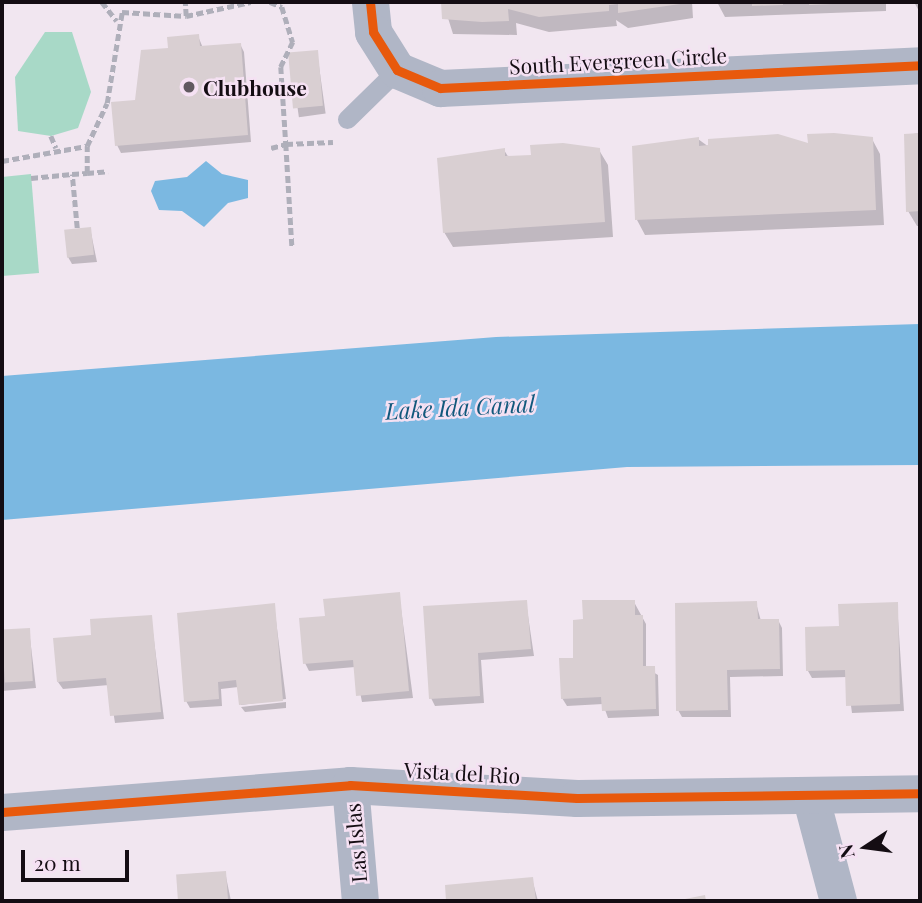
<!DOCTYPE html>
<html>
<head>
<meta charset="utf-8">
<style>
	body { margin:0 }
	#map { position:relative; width:922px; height:903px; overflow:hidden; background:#f1e6f0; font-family:"Playfair Display",serif }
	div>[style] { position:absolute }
	.green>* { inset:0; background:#a8d9c7 }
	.water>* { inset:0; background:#7bb8e1 }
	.shadow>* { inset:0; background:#0003; transform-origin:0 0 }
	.building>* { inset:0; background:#d9cfd2; transform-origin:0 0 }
	.path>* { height:4.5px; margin-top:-2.25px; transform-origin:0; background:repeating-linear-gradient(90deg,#afafba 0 7px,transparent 0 10.5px) }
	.lane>* { height:19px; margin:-9.5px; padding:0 9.5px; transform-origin:9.5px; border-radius:9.5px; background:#b0b6c6 }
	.street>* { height:37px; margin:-18.5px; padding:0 18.5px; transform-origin:18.5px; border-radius:18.5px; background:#b0b6c6 }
	.cycleway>* { height:9px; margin:-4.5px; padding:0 4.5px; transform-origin:4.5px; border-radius:4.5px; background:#e8590c }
	.dots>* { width:19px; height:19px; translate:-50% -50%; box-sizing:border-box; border:4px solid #f5e1f3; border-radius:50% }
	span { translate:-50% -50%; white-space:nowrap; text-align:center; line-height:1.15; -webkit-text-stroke:5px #f5e1f3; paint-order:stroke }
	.street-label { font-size:21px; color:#140d13 }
	.poi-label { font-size:21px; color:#140d13; font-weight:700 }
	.left { translate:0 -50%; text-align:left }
	.water-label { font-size:23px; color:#11587c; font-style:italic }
	.frame { position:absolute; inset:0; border:4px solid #140d13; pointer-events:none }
	.north { position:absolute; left:831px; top:812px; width:70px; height:70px; -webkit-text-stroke:5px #f5e1f3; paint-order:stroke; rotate:257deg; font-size:19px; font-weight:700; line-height:28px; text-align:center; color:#140d13 }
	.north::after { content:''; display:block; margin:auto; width:24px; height:32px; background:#140d13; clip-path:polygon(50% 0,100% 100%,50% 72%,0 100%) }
	.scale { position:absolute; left:21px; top:850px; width:108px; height:32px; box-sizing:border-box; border:4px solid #140d13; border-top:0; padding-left:9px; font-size:21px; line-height:24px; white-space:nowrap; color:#140d13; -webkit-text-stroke:5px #f5e1f3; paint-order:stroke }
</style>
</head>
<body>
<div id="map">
	<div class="green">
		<i style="clip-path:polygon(45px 32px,72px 32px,91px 92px,78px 128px,51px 136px,18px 131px,15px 77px)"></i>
		<i style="clip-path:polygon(31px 174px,39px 273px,2px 276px,2px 177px)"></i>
	</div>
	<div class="water">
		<i style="clip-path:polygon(206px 161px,222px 174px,248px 180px,248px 198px,228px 203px,204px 227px,182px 211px,159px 210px,151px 191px,155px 181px,187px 177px)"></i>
		<i style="clip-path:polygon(920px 324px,920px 465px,627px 467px,2px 520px,2px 376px,496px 337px)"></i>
	</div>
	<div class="shadow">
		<i style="clip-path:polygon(443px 2px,692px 2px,693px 18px,628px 28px,616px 20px,617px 26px,549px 32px,516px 23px,517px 35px,453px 34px)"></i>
		<i style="clip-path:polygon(717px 2px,886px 2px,886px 11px,725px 17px)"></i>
		<i style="clip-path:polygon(914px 2px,920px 2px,920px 11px,919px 11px)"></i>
		<i style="clip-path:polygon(198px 36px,203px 48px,240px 44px,244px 52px,251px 142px,121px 153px,117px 145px,170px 49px)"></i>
		<i style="left:317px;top:52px;width:62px;height:27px;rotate:82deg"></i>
		<i style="clip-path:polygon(920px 133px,920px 226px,917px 226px,908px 211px,906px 135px)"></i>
		<i style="clip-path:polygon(778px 136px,798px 145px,872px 139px,880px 154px,884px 225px,645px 235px,637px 220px,698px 139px,709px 147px)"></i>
		<i style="clip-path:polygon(504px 150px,509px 158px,599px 150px,608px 165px,613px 237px,453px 247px,444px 232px)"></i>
		<i style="clip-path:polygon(90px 228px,97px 262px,72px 264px,68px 257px)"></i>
		<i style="clip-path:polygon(399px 594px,413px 698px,362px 702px,355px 667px,309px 671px,305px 663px,327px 618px)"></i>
		<i style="clip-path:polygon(526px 602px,534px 656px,481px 660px,484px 703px,435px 706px,431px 698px)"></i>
		<i style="clip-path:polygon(634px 602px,646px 624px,646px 668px,658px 675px,659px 716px,608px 718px,603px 704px,567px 706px,562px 698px,585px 620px)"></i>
		<i style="clip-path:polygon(756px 603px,761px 621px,778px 620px,782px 628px,783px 676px,730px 677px,731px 717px,682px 717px,678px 710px)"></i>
		<i style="clip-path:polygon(897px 603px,904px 711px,852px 713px,847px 677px,812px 678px,808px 671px,841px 628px)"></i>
		<i style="clip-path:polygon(274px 605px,286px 699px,241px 705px,238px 687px,221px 689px,222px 706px,190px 708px,186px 701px)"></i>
		<i style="clip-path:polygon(151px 617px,164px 719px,115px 723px,109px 685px,63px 689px,58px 682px)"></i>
		<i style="clip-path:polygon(29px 630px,36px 688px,2px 691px,2px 632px)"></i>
		<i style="clip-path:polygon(286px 702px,286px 708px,245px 712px,241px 707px)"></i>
		<i style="clip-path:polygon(225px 872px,231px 901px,180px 901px,178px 875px)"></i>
		<i style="clip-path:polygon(532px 879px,538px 901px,448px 901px,447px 886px)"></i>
	</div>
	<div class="building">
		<i style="clip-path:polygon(441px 2px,680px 2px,680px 4px,618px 13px,618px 4px,609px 5px,609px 11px,539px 17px,508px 9px,509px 21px,482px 22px,442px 19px)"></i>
		<i style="clip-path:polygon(752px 2px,783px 2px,783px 5px,752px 6px)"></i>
		<i style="clip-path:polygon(809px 2px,832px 2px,832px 4px,809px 5px)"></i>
		<i style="clip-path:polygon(199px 34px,200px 46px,241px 43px,248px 135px,115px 146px,111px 102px,135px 100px,141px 50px,168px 48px,167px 37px)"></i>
		<i style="left:318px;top:50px;width:56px;height:30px;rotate:85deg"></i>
		<i style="clip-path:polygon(834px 133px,873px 137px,876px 210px,635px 220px,632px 146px,699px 137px,699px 146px,708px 145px,708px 139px,778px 134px,808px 143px,807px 134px)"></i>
		<i style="clip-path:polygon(920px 133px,920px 211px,906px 212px,904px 134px)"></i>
		<i style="clip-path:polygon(563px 143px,600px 148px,605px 222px,443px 233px,437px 158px,505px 148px,505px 156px,531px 155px,530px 145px)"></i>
		<i style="left:91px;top:227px;width:28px;height:27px;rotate:84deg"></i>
		<i style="clip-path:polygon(400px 592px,409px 691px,356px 696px,353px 660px,303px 664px,299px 618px,325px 616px,323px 599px)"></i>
		<i style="clip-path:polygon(527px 600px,531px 649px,478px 653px,480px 696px,429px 699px,423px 606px)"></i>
		<i style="clip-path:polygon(582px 600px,635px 600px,635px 615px,643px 615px,643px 666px,655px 666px,656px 709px,602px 711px,601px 697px,561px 699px,559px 658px,573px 658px,573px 620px,583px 619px)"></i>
		<i style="clip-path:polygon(757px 601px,758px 619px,779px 619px,780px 669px,727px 670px,728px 710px,676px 711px,675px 603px)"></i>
		<i style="clip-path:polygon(898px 602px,900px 704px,846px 706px,845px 670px,806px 671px,805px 627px,839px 626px,838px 604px)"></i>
		<i style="clip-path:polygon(275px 603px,283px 701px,239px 705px,236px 680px,218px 682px,219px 699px,184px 702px,177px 613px)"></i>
		<i style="clip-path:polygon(152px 615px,161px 712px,110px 716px,106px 678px,57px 682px,53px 638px,91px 635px,90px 619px)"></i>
		<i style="left:30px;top:628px;width:53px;height:28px;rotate:87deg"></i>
		<i style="left:226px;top:871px;width:30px;height:50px;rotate:86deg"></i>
		<i style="clip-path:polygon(533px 877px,536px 901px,446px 901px,445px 885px)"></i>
		<i style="clip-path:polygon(705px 895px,706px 901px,680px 901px,680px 900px)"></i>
	</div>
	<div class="path">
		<i style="left:102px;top:2px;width:24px;rotate:52deg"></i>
		<i style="left:270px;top:2px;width:13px;rotate:23deg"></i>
		<i style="left:282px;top:7px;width:37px;rotate:73deg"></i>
		<i style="left:293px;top:42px;width:28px;rotate:116deg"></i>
		<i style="left:281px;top:67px;width:77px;rotate:86.3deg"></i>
		<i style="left:286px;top:144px;width:47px;rotate:-2.4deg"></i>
		<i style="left:186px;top:16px;width:66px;rotate:-12.3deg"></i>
		<i style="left:51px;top:136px;width:13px;rotate:67deg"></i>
		<i style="left:271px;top:148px;width:16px;rotate:-15deg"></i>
		<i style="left:286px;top:144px;width:102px;rotate:86.6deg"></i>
		<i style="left:2px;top:161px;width:86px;rotate:-10deg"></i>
		<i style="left:87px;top:146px;width:47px;rotate:-65.1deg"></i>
		<i style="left:107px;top:103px;width:92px;rotate:-80.6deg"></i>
		<i style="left:122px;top:12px;width:64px;rotate:3.6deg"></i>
		<i style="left:186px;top:16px;width:14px;rotate:-94deg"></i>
		<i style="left:87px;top:173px;width:21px;rotate:-5deg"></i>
		<i style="left:31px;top:178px;width:41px;rotate:-5.6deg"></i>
		<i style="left:77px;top:228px;width:54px;rotate:-95.3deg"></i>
		<i style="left:72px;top:174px;width:15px;rotate:-4deg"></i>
		<i style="left:87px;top:173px;width:27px;rotate:-90deg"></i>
	</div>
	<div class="lane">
		<i style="left:347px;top:119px;width:70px;rotate:-44.4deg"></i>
	</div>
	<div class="street">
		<i style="left:370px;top:2px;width:30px;rotate:84deg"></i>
		<i style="left:373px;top:32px;width:45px;rotate:57.7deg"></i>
		<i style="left:397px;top:70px;width:47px;rotate:22.7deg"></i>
		<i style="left:440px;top:88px;width:481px;rotate:-2.7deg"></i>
		<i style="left:350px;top:785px;width:116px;rotate:85.1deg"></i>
		<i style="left:810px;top:795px;width:110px;rotate:75.2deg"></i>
		<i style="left:2px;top:812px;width:349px;rotate:-4.4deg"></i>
		<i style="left:350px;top:785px;width:227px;rotate:3.3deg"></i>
		<i style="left:577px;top:798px;width:343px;rotate:-0.8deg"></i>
	</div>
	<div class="cycleway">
		<i style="left:370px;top:2px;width:30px;rotate:84deg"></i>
		<i style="left:373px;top:32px;width:45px;rotate:57.7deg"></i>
		<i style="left:397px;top:70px;width:47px;rotate:22.7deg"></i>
		<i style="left:440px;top:88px;width:481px;rotate:-2.7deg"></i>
		<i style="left:2px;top:812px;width:349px;rotate:-4.4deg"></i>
		<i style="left:350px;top:785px;width:227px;rotate:3.3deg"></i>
		<i style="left:577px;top:798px;width:343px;rotate:-0.8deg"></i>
	</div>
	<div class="dots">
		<i style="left:189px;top:87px;background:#615960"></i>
	</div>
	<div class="street-label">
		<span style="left:618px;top:60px;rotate:-3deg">South Evergreen Circle</span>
		<span style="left:462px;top:772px;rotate:3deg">Vista del Rio</span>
		<span style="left:355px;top:843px;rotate:-95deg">Las Islas</span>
	</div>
	<div class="poi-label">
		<span class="left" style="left:203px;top:87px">Clubhouse</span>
	</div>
	<div class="water-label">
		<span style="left:460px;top:407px;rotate:-3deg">Lake Ida Canal</span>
	</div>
	<div class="frame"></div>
	<div class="north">N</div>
	<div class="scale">20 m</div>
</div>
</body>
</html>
